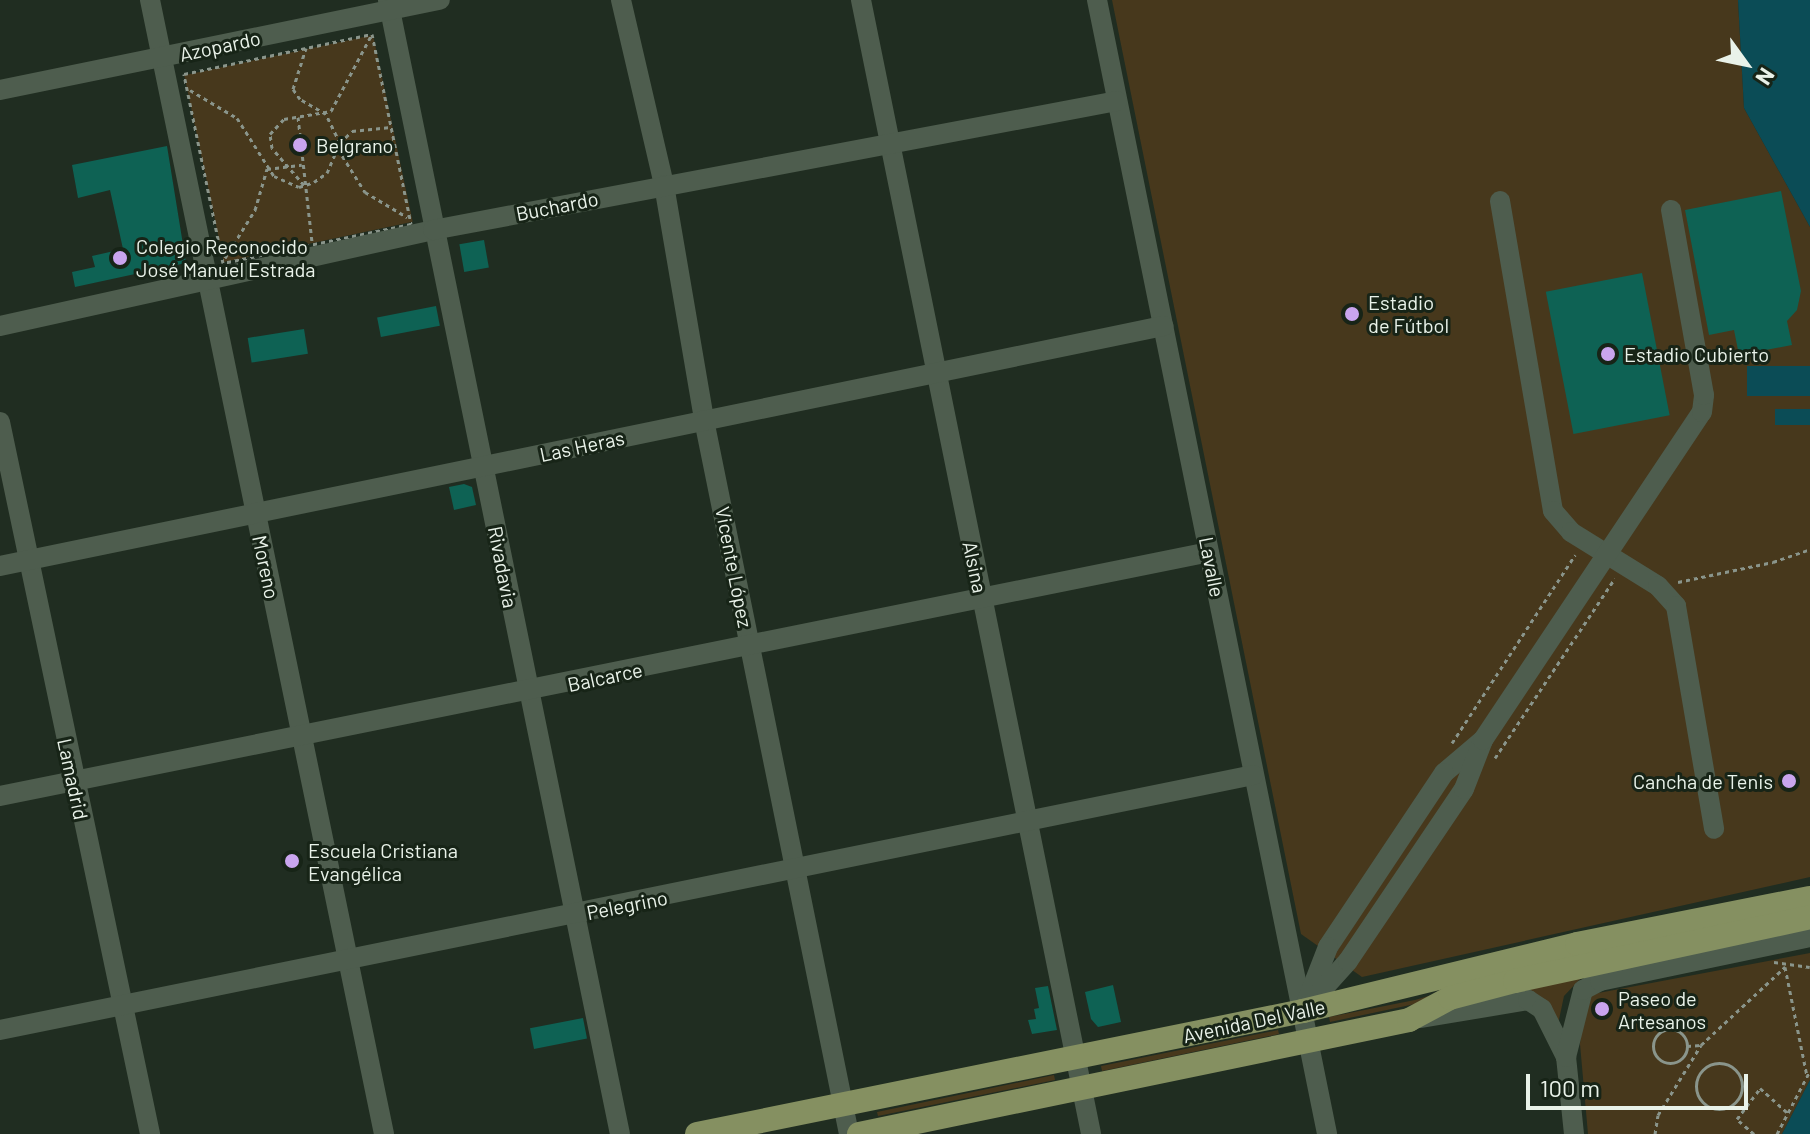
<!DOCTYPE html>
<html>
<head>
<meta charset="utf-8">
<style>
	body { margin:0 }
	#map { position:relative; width:1810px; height:1134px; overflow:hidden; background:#202d21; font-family:Barlow,sans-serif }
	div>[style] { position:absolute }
	.green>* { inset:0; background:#47381c; transform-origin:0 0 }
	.water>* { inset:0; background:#0b4c56; transform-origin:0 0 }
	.building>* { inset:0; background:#0e6254; transform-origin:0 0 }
	.path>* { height:3px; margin-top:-1.5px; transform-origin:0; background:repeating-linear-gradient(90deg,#8a958b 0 4px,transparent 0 8px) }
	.path>.ring { margin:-1.5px; padding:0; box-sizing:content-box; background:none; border:3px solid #8a958b; border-radius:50% }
	.minor>* { height:20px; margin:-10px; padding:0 10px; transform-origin:10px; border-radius:10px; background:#4e5d4e }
	.major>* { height:24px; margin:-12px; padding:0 12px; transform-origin:12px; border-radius:12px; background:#859061 }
	.dots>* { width:22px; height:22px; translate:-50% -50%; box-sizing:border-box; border:4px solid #172417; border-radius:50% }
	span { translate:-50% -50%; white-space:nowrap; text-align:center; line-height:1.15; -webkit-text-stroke:6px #172417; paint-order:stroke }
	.street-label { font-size:20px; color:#e9f2e9 }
	.poi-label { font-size:20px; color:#e9f2e9 }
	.left { translate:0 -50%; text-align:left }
	.right { translate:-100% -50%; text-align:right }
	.north { position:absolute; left:1706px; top:24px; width:80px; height:80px; -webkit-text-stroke:6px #172417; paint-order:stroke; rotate:123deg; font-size:22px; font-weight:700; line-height:32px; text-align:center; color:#e9f2e9 }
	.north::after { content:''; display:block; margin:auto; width:28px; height:36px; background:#e9f2e9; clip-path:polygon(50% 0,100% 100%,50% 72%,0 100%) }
	.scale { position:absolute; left:1526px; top:1074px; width:222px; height:36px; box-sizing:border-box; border:4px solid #e9f2e9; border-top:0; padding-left:10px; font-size:24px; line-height:28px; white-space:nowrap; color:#e9f2e9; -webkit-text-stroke:6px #172417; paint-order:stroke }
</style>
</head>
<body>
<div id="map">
	<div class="green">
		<i style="clip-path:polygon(1112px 0,1738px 0,1744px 108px,1810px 227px,1810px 877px,1362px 977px,1301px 934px)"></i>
		<i style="left:373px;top:35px;width:191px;height:193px;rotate:78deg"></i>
		<i style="clip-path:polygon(1810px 953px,1810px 1080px,1782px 1134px,1588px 1134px,1580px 1044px,1584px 1001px,1593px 994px)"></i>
		<i style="clip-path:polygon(1553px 958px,1415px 1004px,1330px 1022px,1329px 1017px,1415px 1000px)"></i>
		<i style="clip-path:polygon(1582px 977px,1564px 996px,1557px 1029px,1543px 1001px,1524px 991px)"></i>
		<i style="clip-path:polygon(1278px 1030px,1279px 1034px,1102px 1071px,1101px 1066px)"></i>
		<i style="clip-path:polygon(1054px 1075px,1055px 1080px,878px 1116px,877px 1112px)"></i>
	</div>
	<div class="water">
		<i style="clip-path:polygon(1738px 0,1810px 0,1810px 227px,1744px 108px)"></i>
		<i style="left:1810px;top:366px;width:30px;height:63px;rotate:90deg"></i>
		<i style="left:1810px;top:409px;width:16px;height:35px;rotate:90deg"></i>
		<i style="clip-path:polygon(1810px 1080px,1810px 1134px,1782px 1134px)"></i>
	</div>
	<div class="building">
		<i style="clip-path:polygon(167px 146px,186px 263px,75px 287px,72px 272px,95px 267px,92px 256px,123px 249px,110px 190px,78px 198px,72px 165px)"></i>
		<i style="clip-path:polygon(1781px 191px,1801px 291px,1797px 310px,1787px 321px,1792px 345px,1739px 355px,1734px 330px,1709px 335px,1685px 210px)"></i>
		<i style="left:484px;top:240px;width:28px;height:25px;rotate:80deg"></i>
		<i style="left:1642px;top:273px;width:145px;height:98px;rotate:79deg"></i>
		<i style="left:436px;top:306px;width:20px;height:60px;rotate:79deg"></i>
		<i style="left:304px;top:329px;width:25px;height:57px;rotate:81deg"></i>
		<i style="clip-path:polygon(464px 484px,472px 487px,476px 505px,454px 510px,449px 487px)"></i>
		<i style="clip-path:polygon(1113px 985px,1121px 1022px,1098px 1027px,1091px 1019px,1085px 992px)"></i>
		<i style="clip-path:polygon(1048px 986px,1057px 1030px,1032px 1034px,1028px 1020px,1036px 1019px,1034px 1009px,1039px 1008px,1035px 988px)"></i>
		<i style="left:583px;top:1018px;width:21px;height:54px;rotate:79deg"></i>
	</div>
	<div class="path">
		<i style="left:372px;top:34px;width:194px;rotate:78.4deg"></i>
		<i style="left:411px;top:224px;width:192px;rotate:168.3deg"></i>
		<i style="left:223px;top:263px;width:193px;rotate:-101.7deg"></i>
		<i style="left:184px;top:74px;width:192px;rotate:-12deg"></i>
		<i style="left:190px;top:90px;width:55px;rotate:30.8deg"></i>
		<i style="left:237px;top:118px;width:69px;rotate:57.5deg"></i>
		<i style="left:274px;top:176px;width:27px;rotate:24deg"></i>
		<i style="left:299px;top:187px;width:16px;rotate:-18deg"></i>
		<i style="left:314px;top:182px;width:16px;rotate:-35deg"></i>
		<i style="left:327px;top:173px;width:33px;rotate:-67deg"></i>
		<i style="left:340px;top:143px;width:32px;rotate:-116deg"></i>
		<i style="left:326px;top:114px;width:30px;rotate:-150deg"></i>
		<i style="left:300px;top:99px;width:12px;rotate:-125deg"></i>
		<i style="left:293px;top:89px;width:43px;rotate:-72.4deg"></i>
		<i style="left:298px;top:117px;width:125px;rotate:83.6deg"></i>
		<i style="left:340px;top:143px;width:17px;rotate:-45deg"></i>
		<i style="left:352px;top:131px;width:39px;rotate:-6deg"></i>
		<i style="left:338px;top:149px;width:51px;rotate:57.9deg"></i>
		<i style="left:365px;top:192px;width:49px;rotate:30.8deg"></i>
		<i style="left:304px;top:185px;width:49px;rotate:-130.9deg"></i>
		<i style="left:272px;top:148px;width:14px;rotate:-98deg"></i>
		<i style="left:270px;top:134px;width:21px;rotate:-47deg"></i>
		<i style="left:284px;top:119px;width:48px;rotate:-9.7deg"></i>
		<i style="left:331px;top:111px;width:87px;rotate:-62deg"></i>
		<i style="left:225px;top:258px;width:57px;rotate:-58deg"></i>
		<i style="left:255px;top:210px;width:43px;rotate:-73.7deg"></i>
		<i style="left:267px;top:169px;width:35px;rotate:-7deg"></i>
		<i style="left:1678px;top:582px;width:97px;rotate:-11.9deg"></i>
		<i style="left:1773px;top:562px;width:39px;rotate:-19deg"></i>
		<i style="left:1452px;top:743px;width:225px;rotate:-56.8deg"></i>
		<i style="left:1495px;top:758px;width:216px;rotate:-56.3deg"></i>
		<i style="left:1774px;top:962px;width:36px;rotate:8deg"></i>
		<i class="ring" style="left:1653px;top:1029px;width:31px;height:31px"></i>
		<i style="left:1687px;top:1046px;width:14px;rotate:-4deg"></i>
		<i class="ring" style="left:1696px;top:1063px;width:43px;height:43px"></i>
		<i style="left:1655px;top:1134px;width:19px;rotate:-81deg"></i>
		<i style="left:1658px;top:1115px;width:82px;rotate:-58.4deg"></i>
		<i style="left:1701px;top:1045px;width:115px;rotate:-42.9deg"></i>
		<i style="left:1785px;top:967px;width:111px;rotate:78.6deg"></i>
		<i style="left:1754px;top:1134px;width:23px;rotate:-139deg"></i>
		<i style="left:1737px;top:1119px;width:39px;rotate:-53deg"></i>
		<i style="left:1760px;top:1088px;width:38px;rotate:42deg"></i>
		<i style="left:1777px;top:1134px;width:71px;rotate:-62.4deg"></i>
	</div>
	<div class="minor">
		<i style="left:150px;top:0;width:1158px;rotate:78.34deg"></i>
		<i style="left:388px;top:0;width:1157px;rotate:78.44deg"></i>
		<i style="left:621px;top:0;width:190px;rotate:76.9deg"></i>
		<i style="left:664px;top:185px;width:238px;rotate:80.3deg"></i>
		<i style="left:704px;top:420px;width:729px;rotate:78.52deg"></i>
		<i style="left:861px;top:0;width:1157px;rotate:78.53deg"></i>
		<i style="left:1097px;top:0;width:1157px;rotate:78.53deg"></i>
		<i style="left:0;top:90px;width:449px;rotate:-11.6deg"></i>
		<i style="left:1500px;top:201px;width:314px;rotate:80.3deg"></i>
		<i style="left:1553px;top:511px;width:28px;rotate:49deg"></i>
		<i style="left:1571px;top:532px;width:102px;rotate:31.8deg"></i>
		<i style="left:1658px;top:586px;width:27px;rotate:48deg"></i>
		<i style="left:1676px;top:606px;width:226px;rotate:80.3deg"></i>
		<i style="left:0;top:326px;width:444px;rotate:-12.5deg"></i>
		<i style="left:433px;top:230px;width:696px;rotate:-10.68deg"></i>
		<i style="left:0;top:422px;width:728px;rotate:78.1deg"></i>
		<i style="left:0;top:566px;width:1188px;rotate:-11.66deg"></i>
		<i style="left:1483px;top:740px;width:51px;rotate:139.8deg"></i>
		<i style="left:1444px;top:773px;width:209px;rotate:123.7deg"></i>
		<i style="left:1328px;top:947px;width:69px;rotate:111.3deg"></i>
		<i style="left:1303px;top:1011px;width:67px;rotate:-48deg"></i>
		<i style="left:1348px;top:961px;width:207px;rotate:-56deg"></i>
		<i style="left:1464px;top:789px;width:53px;rotate:-68.8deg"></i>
		<i style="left:1483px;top:740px;width:394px;rotate:-56.3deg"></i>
		<i style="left:1702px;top:412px;width:17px;rotate:-83deg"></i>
		<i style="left:1704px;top:395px;width:188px;rotate:-100.1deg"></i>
		<i style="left:0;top:796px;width:1233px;rotate:-11.41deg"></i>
		<i style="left:1421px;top:1018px;width:109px;rotate:-9.5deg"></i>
		<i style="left:1528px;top:1000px;width:17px;rotate:33deg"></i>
		<i style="left:1542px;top:1009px;width:54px;rotate:63.4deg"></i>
		<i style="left:0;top:1030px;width:1279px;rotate:-11.5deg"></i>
		<i style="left:1574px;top:1134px;width:77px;rotate:-95.9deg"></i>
		<i style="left:1566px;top:1057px;width:69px;rotate:-75.8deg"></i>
		<i style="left:1583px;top:990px;width:19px;rotate:-28deg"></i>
		<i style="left:1600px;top:981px;width:215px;rotate:-11.8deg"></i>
	</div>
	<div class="major">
		<i style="left:697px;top:1134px;width:618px;rotate:-11.47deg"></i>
		<i style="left:1303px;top:1011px;width:282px;rotate:-13.7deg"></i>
		<i style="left:1577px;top:944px;width:237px;rotate:-11.2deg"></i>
		<i style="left:859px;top:1134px;width:562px;rotate:-11.71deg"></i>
		<i style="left:1409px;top:1020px;width:47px;rotate:-28.2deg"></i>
		<i style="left:1450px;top:998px;width:67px;rotate:-14.7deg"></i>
		<i style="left:1515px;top:981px;width:302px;rotate:-12.2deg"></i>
	</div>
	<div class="dots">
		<i style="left:300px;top:145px;background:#c9a5ee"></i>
		<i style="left:120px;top:258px;background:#c9a5ee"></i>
		<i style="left:1352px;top:314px;background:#c9a5ee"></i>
		<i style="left:1608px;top:354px;background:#c9a5ee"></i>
		<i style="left:1789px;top:781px;background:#c9a5ee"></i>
		<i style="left:292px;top:861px;background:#c9a5ee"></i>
		<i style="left:1602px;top:1009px;background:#c9a5ee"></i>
	</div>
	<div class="street-label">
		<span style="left:220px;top:46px;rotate:-12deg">Azopardo</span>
		<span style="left:557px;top:206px;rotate:-11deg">Buchardo</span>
		<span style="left:582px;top:446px;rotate:-12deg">Las Heras</span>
		<span style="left:266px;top:567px;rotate:78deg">Moreno</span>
		<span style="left:503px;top:567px;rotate:79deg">Rivadavia</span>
		<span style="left:734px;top:567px;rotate:79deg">Vicente López</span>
		<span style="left:975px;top:567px;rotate:78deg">Alsina</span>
		<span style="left:1212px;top:567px;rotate:79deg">Lavalle</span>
		<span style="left:605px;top:677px;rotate:-12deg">Balcarce</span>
		<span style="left:73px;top:779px;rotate:78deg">Lamadrid</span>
		<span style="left:627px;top:905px;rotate:-11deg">Pelegrino</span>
		<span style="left:1254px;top:1021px;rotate:-12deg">Avenida Del Valle</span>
	</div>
	<div class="poi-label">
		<span class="left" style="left:316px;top:145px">Belgrano</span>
		<span class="left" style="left:136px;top:258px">Colegio Reconocido<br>José Manuel Estrada</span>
		<span class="left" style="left:1368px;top:314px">Estadio<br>de Fútbol</span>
		<span class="left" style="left:1624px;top:354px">Estadio Cubierto</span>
		<span class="right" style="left:1773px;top:781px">Cancha de Tenis</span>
		<span class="left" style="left:308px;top:862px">Escuela Cristiana<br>Evangélica</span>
		<span class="left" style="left:1618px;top:1010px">Paseo de<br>Artesanos</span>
	</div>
	<div class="north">N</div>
	<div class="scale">100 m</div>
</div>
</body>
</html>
